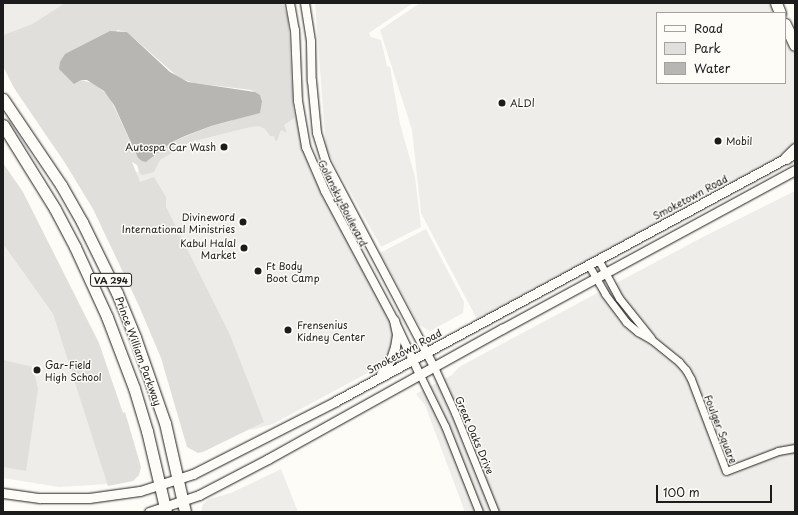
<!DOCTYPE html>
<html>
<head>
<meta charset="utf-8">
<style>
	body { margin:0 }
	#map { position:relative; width:798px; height:515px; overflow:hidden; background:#fdfcf7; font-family:"Playpen Sans",sans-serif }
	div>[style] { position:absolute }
	.built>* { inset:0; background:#eeede9 }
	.green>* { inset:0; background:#e0dfdb }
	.water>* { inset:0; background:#b7b6b2 }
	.roads { filter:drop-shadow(0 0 1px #1c1c1c) drop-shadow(0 0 1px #1c1c1c) }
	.minor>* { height:7px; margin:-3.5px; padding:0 3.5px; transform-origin:3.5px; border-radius:3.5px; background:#fdfcf7 }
	.tertiary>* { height:8px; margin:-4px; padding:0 4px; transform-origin:4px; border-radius:4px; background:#fdfcf7 }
	.secondary>* { height:9px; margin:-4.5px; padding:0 4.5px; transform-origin:4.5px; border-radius:4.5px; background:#fdfcf7 }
	.primary>* { height:11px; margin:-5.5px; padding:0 5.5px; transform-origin:5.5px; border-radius:5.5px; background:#fdfcf7 }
	.trunk>* { height:11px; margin:-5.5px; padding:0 5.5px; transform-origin:5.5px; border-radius:5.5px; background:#fdfcf7 }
	.dots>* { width:11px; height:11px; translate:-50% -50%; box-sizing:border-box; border:2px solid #fdfcf7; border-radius:50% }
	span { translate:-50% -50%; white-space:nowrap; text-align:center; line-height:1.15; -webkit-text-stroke:3px #fdfcf7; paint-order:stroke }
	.shield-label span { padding:1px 3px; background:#fdfcf7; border:1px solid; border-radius:3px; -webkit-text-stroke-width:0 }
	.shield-label { font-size:9px; color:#1c1c1c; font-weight:700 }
	.poi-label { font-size:10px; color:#1c1c1c }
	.left { translate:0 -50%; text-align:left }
	.right { translate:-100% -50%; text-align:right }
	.street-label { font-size:10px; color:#1c1c1c }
	.frame { position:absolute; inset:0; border:4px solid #1c1c1c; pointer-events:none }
	.legend { position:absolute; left:656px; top:12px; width:130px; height:72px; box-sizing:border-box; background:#fdfcf7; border:1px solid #a3a29f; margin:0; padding:5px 7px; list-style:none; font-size:12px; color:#1c1c1c }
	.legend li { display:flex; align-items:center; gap:8px; height:20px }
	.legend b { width:20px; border:1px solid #a3a29f }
	.scale { position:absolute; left:656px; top:485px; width:116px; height:18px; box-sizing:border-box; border:2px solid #1c1c1c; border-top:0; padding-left:5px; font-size:12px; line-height:14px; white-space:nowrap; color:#1c1c1c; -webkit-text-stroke:3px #fdfcf7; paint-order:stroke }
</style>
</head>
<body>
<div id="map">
	<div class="built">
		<i style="clip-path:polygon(3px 3px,65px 3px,32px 24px,3px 35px)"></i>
		<i style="clip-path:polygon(315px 3px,413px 3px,369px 33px,371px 37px,381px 40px,387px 66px,390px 67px,400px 124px,415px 177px,421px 227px,381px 247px,326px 149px)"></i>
		<i style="clip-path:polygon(420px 3px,777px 3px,781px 13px,657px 13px,657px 83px,785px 83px,785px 23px,795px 44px,795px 149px,479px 323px,421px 213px,412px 130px,380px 30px)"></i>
		<i style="clip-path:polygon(295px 112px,305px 156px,312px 173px,389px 318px,393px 330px,392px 349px,384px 362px,375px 369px,273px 424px,251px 430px,194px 295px,118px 185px,177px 144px,197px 135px)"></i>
		<i style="clip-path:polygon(795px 191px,795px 512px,465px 512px,425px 405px,416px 394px,452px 375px,459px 367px,541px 323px,703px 237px)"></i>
		<i style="clip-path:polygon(426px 229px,464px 302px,463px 313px,430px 331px,419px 325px,380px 253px)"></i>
		<i style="clip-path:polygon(3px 244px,53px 314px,108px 484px,59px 487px,3px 478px)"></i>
		<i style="clip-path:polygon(281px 469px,298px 512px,201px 512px,203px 504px,209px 499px,231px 493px)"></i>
	</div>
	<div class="green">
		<i style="clip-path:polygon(evenodd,65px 3px,283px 3px,288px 19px,294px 118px,284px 125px,287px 133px,281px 130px,277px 141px,275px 140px,274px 136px,270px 136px,265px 129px,259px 126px,250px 127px,190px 142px,160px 160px,154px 172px,143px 175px,140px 174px,137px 165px,132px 162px,140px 182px,154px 177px,166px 197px,166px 207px,230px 335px,264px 422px,203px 452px,198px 453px,187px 447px,161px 358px,139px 306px,93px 209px,65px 163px,14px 88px,3px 66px,3px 35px,32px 24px,65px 3px,117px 30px,127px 32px,179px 78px,194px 83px,251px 90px,260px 95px,262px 101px,231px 121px,211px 126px,172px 142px,146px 162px,138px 158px,109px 96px,93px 83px,81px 80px,117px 30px)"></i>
		<i style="clip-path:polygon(3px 163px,23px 192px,99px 343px,123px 413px,125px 412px,141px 467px,139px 475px,133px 481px,108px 486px,53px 314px,3px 244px)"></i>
		<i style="clip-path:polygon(3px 360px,33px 367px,38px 389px,26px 471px,3px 467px)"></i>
	</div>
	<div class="water">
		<i style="clip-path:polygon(110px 31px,127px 32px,170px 72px,188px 82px,255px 92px,260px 95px,262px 101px,260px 113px,211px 126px,185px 136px,172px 142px,146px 162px,142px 161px,138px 158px,114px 105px,104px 91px,87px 80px,81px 80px,74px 84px,59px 69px,60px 62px,65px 54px)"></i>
	</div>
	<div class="roads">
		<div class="minor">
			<i style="left:598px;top:259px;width:44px;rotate:61.7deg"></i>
			<i style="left:619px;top:298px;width:51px;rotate:51.3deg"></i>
			<i style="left:588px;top:264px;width:34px;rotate:60deg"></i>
			<i style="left:605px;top:294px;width:35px;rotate:53deg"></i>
			<i style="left:626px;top:322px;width:16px;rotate:40deg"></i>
			<i style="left:638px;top:332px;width:16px;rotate:30deg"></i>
			<i style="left:652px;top:340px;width:35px;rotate:39deg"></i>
			<i style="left:679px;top:362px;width:11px;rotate:49deg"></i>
			<i style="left:686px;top:370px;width:10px;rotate:61deg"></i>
			<i style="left:691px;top:379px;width:98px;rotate:69.2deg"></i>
			<i style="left:726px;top:471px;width:56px;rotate:-21deg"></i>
			<i style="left:778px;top:451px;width:17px;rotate:-10deg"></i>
			<i style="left:434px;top:367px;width:51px;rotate:65.5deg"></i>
			<i style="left:455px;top:413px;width:107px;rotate:68deg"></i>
			<i style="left:420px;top:375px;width:57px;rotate:63.9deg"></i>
			<i style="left:445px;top:426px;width:92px;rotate:68.4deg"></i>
		</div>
		<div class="tertiary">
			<i style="left:290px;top:3px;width:27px;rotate:80deg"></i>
			<i style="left:295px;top:30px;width:71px;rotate:87.6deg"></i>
			<i style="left:298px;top:101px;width:47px;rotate:80.1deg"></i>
			<i style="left:306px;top:147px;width:48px;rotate:66.6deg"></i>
			<i style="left:325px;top:191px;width:146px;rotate:61.9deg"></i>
			<i style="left:394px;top:320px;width:61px;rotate:64.7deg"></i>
			<i style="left:305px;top:3px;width:39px;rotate:81deg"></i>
			<i style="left:311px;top:42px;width:39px;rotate:89deg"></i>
			<i style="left:312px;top:81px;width:52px;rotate:84.5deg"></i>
			<i style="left:317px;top:133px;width:30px;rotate:73deg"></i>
			<i style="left:326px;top:162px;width:232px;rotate:62.2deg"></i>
		</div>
		<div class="secondary">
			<i style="left:381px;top:374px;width:18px;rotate:-56deg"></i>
			<i style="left:391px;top:359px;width:13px;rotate:-72deg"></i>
			<i style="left:395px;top:347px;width:13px;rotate:-81deg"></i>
			<i style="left:397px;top:334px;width:14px;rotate:-102deg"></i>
			<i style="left:3px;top:493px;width:37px;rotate:8deg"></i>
			<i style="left:40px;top:498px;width:49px"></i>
			<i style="left:89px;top:498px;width:51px;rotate:-7.8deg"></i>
			<i style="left:140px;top:491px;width:56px;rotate:-17.8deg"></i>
			<i style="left:193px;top:474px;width:161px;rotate:-27deg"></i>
			<i style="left:336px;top:401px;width:518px;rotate:-28.35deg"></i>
			<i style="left:149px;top:512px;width:53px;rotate:-18.8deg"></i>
			<i style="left:199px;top:495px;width:78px;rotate:-27.6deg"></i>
			<i style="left:268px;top:459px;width:268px;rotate:-29.1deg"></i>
			<i style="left:502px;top:329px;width:333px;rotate:-28.5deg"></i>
		</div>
		<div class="primary">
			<i style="left:776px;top:3px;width:11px;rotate:68deg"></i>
			<i style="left:785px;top:24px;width:23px;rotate:65deg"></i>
			<i style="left:786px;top:158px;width:13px;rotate:-45deg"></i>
		</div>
		<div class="trunk">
			<i style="left:3px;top:99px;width:104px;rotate:56deg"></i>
			<i style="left:61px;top:185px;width:43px;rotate:60.4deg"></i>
			<i style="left:82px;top:222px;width:79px;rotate:63.8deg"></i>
			<i style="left:117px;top:293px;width:48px;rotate:67.8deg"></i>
			<i style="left:135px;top:337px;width:91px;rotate:70.8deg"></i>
			<i style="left:165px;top:423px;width:91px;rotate:77.3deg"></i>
			<i style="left:3px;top:125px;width:99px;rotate:58.2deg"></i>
			<i style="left:55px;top:209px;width:43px;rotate:62.2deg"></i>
			<i style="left:75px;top:247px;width:77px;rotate:65.4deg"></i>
			<i style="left:107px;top:317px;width:76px;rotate:69.2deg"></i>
			<i style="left:134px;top:388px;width:45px;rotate:73.2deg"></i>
			<i style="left:147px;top:431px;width:83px;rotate:76.8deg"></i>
		</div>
	</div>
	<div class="dots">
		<i style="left:502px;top:103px;background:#1c1c1c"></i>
		<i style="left:718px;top:141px;background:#1c1c1c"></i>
		<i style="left:224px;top:147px;background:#1c1c1c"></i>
		<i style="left:243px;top:222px;background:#1c1c1c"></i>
		<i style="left:244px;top:248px;background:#1c1c1c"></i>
		<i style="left:258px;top:271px;background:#1c1c1c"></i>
		<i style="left:288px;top:330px;background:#1c1c1c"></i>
		<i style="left:37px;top:370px;background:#1c1c1c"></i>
	</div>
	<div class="shield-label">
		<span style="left:111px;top:280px">VA 294</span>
	</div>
	<div class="poi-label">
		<span class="left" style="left:510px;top:103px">ALDI</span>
		<span class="left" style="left:726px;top:141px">Mobil</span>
		<span class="right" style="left:216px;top:147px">Autospa Car Wash</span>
		<span class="right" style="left:235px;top:222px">Divineword<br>International Ministries</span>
		<span class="right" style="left:236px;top:248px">Kabul Halal<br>Market</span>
		<span class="left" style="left:266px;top:271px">Ft Body<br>Boot Camp</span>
		<span class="left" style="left:297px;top:330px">Frensenius<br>Kidney Center</span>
		<span class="left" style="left:45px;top:370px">Gar-Field<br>High School</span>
	</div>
	<div class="street-label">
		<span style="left:690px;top:197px;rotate:-28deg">Smoketown Road</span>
		<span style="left:343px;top:203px;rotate:63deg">Golansky Boulevard</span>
		<span style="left:139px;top:351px;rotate:70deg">Prince William Parkway</span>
		<span style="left:404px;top:351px;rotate:-28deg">Smoketown Road</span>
		<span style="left:721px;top:429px;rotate:69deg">Foulger Square</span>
		<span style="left:475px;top:435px;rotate:67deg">Great Oaks Drive</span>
	</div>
	<div class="frame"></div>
	<ul class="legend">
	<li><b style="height:5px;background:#fdfcf7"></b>Road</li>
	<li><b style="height:11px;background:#e0dfdb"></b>Park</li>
	<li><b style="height:11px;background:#b7b6b2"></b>Water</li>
	</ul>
	<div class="scale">100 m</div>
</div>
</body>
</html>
